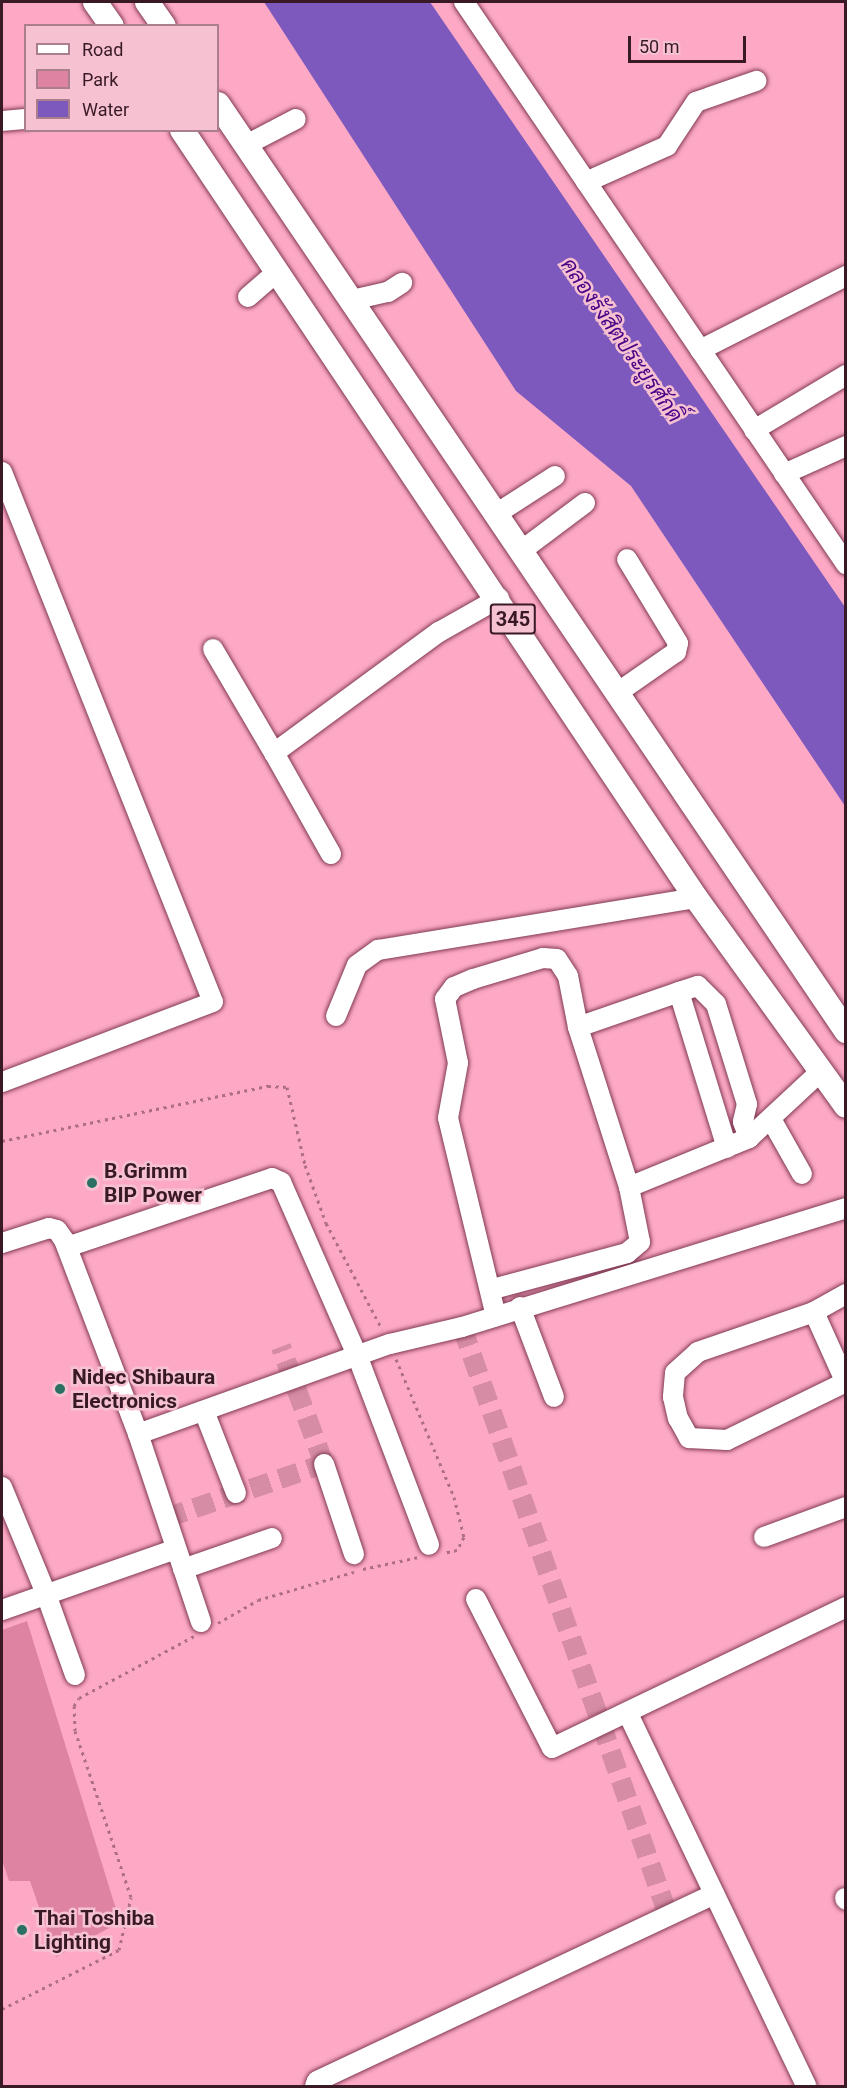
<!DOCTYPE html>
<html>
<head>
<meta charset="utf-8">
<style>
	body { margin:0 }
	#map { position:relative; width:847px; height:2088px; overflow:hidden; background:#fda9c5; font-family:Roboto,Sarabun,sans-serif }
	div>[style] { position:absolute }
	.green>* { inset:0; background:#de83a2 }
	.water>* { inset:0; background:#7e59bd }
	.minor-tunnel>* { height:20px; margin-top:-10px; transform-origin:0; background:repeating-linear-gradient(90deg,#d68ca5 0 20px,transparent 0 30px) }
	.path>* { height:3px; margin-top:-1.5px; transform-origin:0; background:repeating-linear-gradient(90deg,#ae6f85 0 3px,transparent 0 7.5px) }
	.roads { filter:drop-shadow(0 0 2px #813a55) drop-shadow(0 0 2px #813a55) }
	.minor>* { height:20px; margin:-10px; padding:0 10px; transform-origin:10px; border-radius:10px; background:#fff }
	.major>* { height:24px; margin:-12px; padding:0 12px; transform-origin:12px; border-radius:12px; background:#fff }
	.dots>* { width:16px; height:16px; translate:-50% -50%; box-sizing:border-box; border:3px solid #f6c2d2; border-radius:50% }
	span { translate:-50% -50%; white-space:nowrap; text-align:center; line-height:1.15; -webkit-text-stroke:5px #f6c2d2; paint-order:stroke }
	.shield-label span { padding:2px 4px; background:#f6c2d2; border:2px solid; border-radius:4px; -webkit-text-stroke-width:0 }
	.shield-label { font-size:20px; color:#381925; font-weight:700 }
	.poi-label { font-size:21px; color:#381925; font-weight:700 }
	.left { translate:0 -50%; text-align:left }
	.water-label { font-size:22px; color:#490587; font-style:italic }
	.frame { position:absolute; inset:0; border:3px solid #381925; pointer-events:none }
	.legend { position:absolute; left:24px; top:24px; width:195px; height:108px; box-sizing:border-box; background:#f6c2d2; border:2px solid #aa7e8d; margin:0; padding:8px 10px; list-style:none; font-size:18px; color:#381925 }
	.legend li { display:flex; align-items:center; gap:12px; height:30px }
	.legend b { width:30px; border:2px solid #aa7e8d }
	.scale { position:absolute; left:628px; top:36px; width:118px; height:27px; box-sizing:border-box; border:3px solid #381925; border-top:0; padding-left:8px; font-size:18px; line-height:21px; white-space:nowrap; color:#381925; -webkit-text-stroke:4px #f6c2d2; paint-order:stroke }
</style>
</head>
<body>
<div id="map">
	<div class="green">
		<i style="clip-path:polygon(27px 1621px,120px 1922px,56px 1957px,30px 1881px,9px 1881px,2px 1860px,2px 1630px)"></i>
	</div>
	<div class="water">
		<i style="clip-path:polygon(264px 2px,430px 2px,845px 607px,845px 806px,631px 486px,516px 391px)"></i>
	</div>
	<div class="minor-tunnel">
		<i style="left:462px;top:1327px;width:623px;rotate:70.69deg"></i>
		<i style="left:166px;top:1518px;width:167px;rotate:-18.9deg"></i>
		<i style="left:324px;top:1464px;width:125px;rotate:-110.2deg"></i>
	</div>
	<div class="path">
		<i style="left:2px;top:1141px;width:272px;rotate:-11.7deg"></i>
		<i style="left:268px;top:1086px;width:19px;rotate:3deg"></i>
		<i style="left:287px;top:1087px;width:80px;rotate:77deg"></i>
		<i style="left:305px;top:1165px;width:62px;rotate:70.1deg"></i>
		<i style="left:326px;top:1223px;width:120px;rotate:62.2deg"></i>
		<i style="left:396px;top:1359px;width:150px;rotate:67.2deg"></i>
		<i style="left:454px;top:1497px;width:41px;rotate:76deg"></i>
		<i style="left:464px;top:1537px;width:15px;rotate:118deg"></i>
		<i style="left:457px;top:1550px;width:14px;rotate:168deg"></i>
		<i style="left:363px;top:1569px;width:57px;rotate:-12.1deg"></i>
		<i style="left:218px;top:1623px;width:46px;rotate:-29.9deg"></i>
		<i style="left:258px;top:1600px;width:100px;rotate:-16.3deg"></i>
		<i style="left:2px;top:2009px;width:131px;rotate:-26.8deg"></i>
		<i style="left:119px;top:1950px;width:54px;rotate:-77.2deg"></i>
		<i style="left:131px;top:1897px;width:175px;rotate:-108.6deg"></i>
		<i style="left:75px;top:1731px;width:25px;rotate:-92deg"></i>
		<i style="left:74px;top:1706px;width:9px;rotate:-58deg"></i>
		<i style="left:79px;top:1698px;width:131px;rotate:-28.3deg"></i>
	</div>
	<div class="roads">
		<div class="minor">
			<i style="left:464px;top:2px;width:680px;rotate:55.8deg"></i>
			<i style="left:2px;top:121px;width:24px;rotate:-5deg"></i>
			<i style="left:246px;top:145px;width:56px;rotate:-27.5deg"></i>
			<i style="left:586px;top:182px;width:89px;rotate:-24deg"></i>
			<i style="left:667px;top:146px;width:53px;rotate:-56.6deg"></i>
			<i style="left:696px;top:102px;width:64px;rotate:-19.3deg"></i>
			<i style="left:248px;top:297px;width:37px;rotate:-41deg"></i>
			<i style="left:352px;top:300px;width:37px;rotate:-13deg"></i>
			<i style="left:388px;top:292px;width:17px;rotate:-33deg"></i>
			<i style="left:700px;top:350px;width:164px;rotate:-26.9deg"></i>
			<i style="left:754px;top:430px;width:107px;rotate:-30.9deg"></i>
			<i style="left:2px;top:472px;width:570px;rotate:68.29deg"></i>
			<i style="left:213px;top:1002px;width:226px;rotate:159.2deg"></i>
			<i style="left:784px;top:474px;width:68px;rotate:-24.3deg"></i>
			<i style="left:496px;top:514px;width:70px;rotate:-32.8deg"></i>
			<i style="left:521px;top:551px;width:80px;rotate:-36.9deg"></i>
			<i style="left:213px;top:649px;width:121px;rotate:59.6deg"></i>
			<i style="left:617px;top:693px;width:72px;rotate:-34.8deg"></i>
			<i style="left:676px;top:652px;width:9px;rotate:-77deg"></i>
			<i style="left:678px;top:643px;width:98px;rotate:-121.3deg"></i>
			<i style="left:331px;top:854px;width:116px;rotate:-119.4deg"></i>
			<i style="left:274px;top:753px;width:205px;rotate:-36.3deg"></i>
			<i style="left:439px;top:632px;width:69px;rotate:-29.5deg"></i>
			<i style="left:679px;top:992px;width:20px;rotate:-18deg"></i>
			<i style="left:698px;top:986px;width:25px;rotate:45deg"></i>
			<i style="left:716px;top:1004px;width:105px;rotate:72.8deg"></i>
			<i style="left:747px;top:1104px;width:18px;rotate:103deg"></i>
			<i style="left:743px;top:1122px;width:17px;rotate:69deg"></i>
			<i style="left:336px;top:1016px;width:55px;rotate:-67.6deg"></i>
			<i style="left:357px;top:965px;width:26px;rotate:-36deg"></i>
			<i style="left:378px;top:950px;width:322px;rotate:-9.3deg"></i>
			<i style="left:578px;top:1027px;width:107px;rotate:-19.1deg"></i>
			<i style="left:679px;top:992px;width:163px;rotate:72.9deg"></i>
			<i style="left:771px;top:1119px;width:63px;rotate:60.6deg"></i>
			<i style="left:629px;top:1187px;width:130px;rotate:-22.2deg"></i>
			<i style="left:749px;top:1138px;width:98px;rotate:-42.9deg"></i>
			<i style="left:2px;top:1243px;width:49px;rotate:-17.7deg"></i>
			<i style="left:49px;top:1228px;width:8px;rotate:14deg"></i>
			<i style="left:57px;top:1230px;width:12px;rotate:55deg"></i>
			<i style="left:64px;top:1240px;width:208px;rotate:69.1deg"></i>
			<i style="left:67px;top:1247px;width:216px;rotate:-18.6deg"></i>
			<i style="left:272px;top:1178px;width:10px;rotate:24deg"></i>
			<i style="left:281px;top:1182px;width:189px;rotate:66.3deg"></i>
			<i style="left:357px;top:1355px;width:203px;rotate:69.2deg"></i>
			<i style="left:493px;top:1289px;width:139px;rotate:-15deg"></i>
			<i style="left:627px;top:1253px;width:17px;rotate:-40deg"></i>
			<i style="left:640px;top:1242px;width:56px;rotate:-101.3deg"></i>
			<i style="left:629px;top:1187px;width:168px;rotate:-107.7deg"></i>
			<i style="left:578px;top:1027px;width:52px;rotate:-101.1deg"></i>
			<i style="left:568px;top:976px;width:20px;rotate:-123deg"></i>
			<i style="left:557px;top:959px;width:14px;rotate:-176deg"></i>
			<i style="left:543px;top:958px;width:73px;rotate:163.3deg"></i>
			<i style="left:473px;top:979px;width:21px;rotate:157deg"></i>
			<i style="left:454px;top:987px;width:15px;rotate:127deg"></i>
			<i style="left:445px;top:999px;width:65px;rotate:78.5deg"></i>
			<i style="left:458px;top:1063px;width:56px;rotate:100.3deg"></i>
			<i style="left:448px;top:1118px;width:204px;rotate:76.4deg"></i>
			<i style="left:846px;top:1294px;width:37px;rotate:151deg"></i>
			<i style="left:814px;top:1312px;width:78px;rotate:65.7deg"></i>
			<i style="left:520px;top:1307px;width:96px;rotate:69.3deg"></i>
			<i style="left:814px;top:1312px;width:123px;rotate:161deg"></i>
			<i style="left:698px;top:1352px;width:31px;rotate:138deg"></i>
			<i style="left:675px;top:1373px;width:24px;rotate:95deg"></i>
			<i style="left:673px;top:1397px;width:22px;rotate:77deg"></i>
			<i style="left:678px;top:1418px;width:23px;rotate:61deg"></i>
			<i style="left:689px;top:1438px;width:38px;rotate:3deg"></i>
			<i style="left:727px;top:1440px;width:130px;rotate:-26deg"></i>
			<i style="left:204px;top:1411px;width:88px;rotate:68.7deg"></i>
			<i style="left:324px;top:1464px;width:95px;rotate:71.6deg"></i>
			<i style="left:2px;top:1487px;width:116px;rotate:67.6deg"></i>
			<i style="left:46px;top:1594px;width:86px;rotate:70.3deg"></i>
			<i style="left:764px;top:1537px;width:87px;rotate:-20.1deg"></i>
			<i style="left:183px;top:1569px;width:94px;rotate:-19.2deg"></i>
			<i style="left:476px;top:1599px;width:167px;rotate:63deg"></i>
			<i style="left:552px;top:1748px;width:326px;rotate:-25.6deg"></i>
			<i style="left:2px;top:1610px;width:184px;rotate:-19.3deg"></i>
			<i style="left:201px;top:1622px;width:198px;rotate:-108.5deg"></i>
			<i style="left:138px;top:1434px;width:268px;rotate:-19.7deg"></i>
			<i style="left:390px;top:1344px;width:74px;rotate:-13.3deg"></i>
			<i style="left:462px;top:1327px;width:402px;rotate:-17.2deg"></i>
			<i style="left:631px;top:1720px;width:406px;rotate:64.4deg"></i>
			<i style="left:845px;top:1898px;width:2px;rotate:63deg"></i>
			<i style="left:315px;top:2086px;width:5px;rotate:-68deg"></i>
			<i style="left:317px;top:2081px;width:439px;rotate:-25.2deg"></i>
		</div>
		<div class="major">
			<i style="left:95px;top:2px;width:29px;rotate:55deg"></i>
			<i style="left:147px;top:2px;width:29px;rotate:55deg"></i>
			<i style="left:218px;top:104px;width:1120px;rotate:55.88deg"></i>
			<i style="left:182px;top:130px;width:924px;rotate:56.21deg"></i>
			<i style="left:696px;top:898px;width:256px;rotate:54.2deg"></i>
		</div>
	</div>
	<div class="dots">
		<i style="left:92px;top:1183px;background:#2c7063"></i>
		<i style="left:60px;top:1389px;background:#2c7063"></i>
		<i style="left:22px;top:1930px;background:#2c7063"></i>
	</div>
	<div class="shield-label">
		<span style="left:513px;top:619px">345</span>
	</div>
	<div class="poi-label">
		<span class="left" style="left:104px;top:1183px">B.Grimm<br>BIP Power</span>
		<span class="left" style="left:72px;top:1389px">Nidec Shibaura<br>Electronics</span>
		<span class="left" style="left:34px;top:1930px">Thai Toshiba<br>Lighting</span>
	</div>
	<div class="water-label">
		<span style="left:622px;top:340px;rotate:55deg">คลองรังสิตประยูรศักดิ์</span>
	</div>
	<div class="frame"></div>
	<ul class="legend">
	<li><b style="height:8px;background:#fff"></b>Road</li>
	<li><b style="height:16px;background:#de83a2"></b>Park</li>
	<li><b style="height:16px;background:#7e59bd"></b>Water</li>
	</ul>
	<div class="scale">50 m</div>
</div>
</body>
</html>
